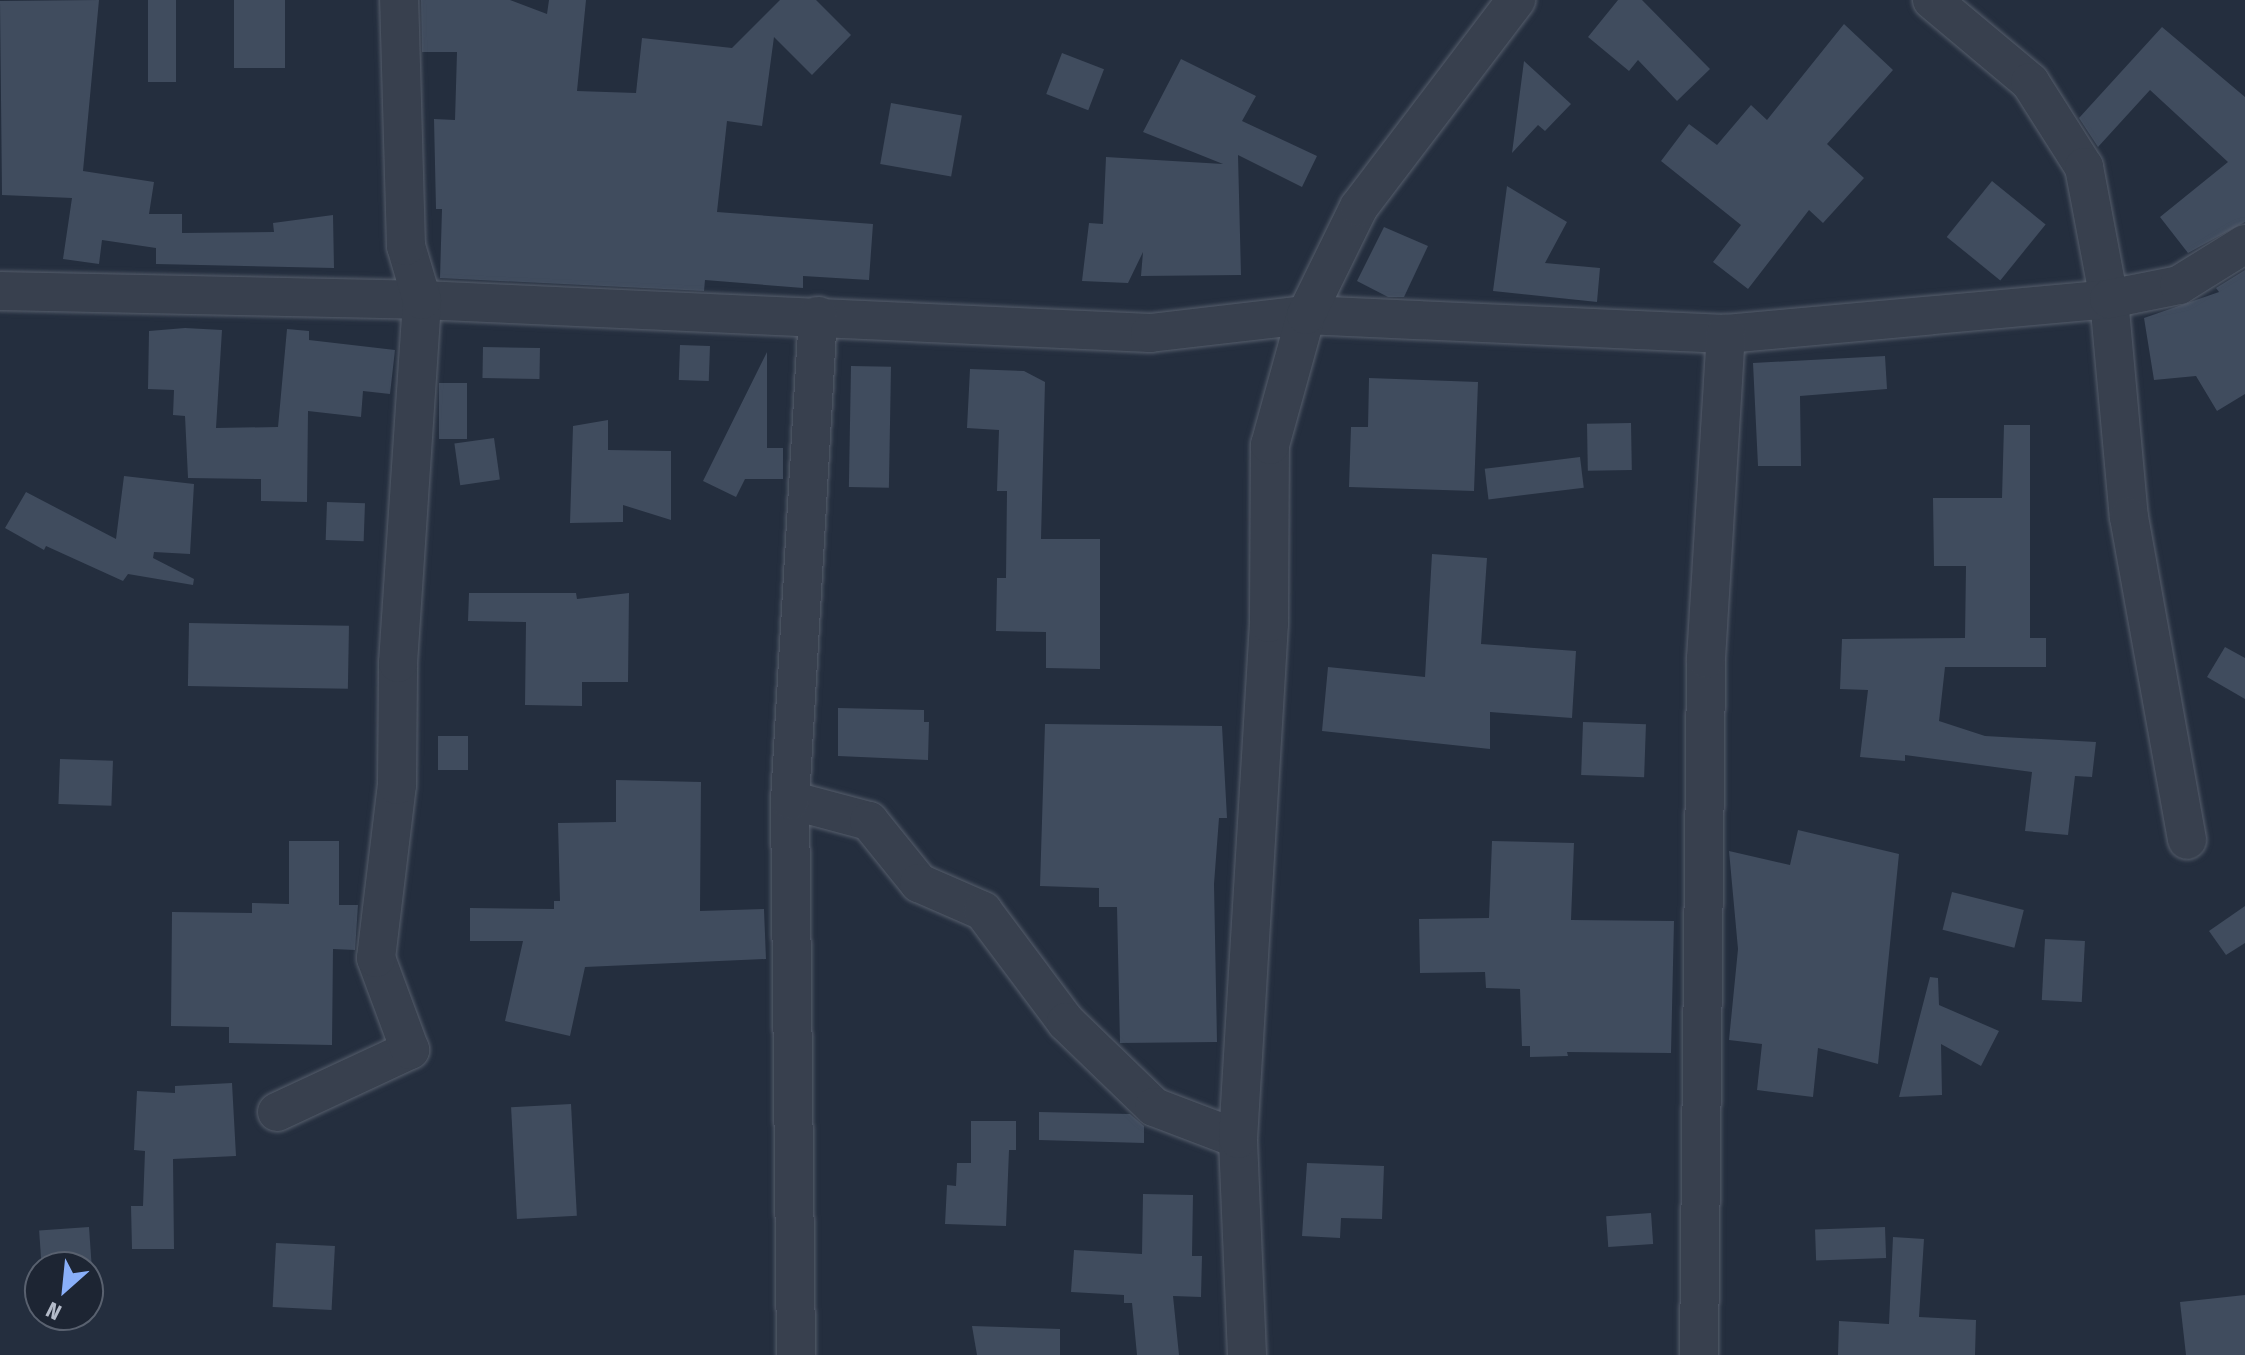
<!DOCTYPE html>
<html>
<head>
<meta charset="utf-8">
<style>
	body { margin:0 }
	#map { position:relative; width:2245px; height:1355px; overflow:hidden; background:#242e3e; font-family:"Fira Sans Condensed",sans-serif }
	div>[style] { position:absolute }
	.building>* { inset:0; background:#404c5e; transform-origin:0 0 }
	.roads { filter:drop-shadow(0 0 2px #565e6c) drop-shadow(0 0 2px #565e6c) }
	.minor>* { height:38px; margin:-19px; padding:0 19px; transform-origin:19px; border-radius:19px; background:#38404e }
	span { translate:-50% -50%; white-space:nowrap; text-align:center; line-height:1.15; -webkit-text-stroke:7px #1d2533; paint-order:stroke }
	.north { position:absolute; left:24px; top:1251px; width:80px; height:80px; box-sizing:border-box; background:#1d2533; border:2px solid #59616f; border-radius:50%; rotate:207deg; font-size:22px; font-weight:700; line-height:32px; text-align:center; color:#b4bbc9 }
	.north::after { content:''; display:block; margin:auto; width:28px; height:36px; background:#89aff9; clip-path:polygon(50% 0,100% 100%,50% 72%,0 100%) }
</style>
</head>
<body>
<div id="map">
	<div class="building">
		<i style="clip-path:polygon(99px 0,83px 171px,154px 182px,149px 214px,182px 214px,182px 233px,274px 232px,273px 223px,333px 215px,334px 268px,156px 264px,156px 248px,102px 240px,99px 264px,63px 259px,72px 198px,2px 195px,0 1px)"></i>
		<i style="left:148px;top:0;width:28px;height:82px"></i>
		<i style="left:234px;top:0;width:51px;height:68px"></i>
		<i style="clip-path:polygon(421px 0,510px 0,547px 14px,549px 0,586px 0,577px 91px,636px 93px,642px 38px,732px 48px,780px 0,816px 0,851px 35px,812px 75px,774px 37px,762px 126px,727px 121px,717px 212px,873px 224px,869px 280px,803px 276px,803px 288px,705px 280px,704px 291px,440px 278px,442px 209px,436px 209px,434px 119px,455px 120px,457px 52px,422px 52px)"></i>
		<i style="clip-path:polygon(1618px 0,1642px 0,1710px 69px,1677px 101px,1638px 60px,1629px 71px,1588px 37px)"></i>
		<i style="clip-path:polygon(1844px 24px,1893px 70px,1827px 144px,1864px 178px,1823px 223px,1809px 210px,1748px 289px,1713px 262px,1741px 225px,1661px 161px,1689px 124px,1717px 145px,1751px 105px,1767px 120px)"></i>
		<i style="clip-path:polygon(2162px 27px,2245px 97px,2245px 222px,2188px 253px,2160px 217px,2228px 162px,2150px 90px,2098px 147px,2079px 118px)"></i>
		<i style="left:1062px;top:53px;width:45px;height:44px;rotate:21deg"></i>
		<i style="clip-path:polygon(1181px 59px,1256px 96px,1242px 121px,1317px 156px,1302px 187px,1238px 155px,1241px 275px,1141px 276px,1143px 252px,1128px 283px,1082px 281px,1089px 223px,1103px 224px,1106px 157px,1223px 164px,1143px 132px)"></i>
		<i style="clip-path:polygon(1524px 61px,1571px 104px,1545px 131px,1538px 125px,1512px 153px)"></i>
		<i style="left:891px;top:103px;width:72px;height:62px;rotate:10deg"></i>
		<i style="left:1992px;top:181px;width:69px;height:72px;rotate:39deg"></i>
		<i style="clip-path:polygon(1507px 186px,1567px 222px,1545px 263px,1600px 268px,1597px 302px,1493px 291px)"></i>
		<i style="clip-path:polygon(1384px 227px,1428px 246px,1404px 297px,1388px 297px,1357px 281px)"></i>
		<i style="clip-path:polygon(2245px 270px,2245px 394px,2217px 411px,2196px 376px,2154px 380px,2144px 318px,2219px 292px,2216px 288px)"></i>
		<i style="clip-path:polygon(185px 328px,222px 330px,216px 428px,278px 427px,287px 329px,309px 331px,309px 340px,395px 350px,390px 394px,363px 391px,361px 417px,308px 411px,307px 502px,261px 501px,261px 479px,188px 478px,185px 416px,173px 415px,174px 390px,148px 389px,149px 331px)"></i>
		<i style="left:680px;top:345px;width:30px;height:35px;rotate:2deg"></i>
		<i style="left:483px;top:347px;width:57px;height:31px;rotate:1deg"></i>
		<i style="clip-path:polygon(767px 352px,767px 448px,783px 448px,783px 479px,745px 479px,736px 497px,703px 481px)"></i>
		<i style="clip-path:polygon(1885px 356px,1887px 389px,1800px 396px,1801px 466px,1758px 466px,1753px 363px)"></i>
		<i style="left:851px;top:366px;width:40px;height:121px;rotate:1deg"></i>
		<i style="clip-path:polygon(970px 369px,1024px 371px,1045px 382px,1041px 539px,1100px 539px,1100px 669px,1046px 668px,1046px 632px,996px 631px,997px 578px,1006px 578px,1007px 491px,997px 491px,999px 430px,967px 428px)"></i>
		<i style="clip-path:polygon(1369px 378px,1478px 382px,1474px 491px,1349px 487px,1351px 427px,1368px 427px)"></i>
		<i style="left:439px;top:383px;width:28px;height:56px"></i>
		<i style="clip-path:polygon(608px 420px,608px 450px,671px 451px,671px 520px,623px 505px,623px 522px,570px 523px,573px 426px)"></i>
		<i style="left:1631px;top:423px;width:47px;height:44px;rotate:89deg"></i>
		<i style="clip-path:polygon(2004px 425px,2030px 425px,2030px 638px,2046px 638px,2046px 667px,1945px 667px,1939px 721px,1985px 736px,2096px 742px,2092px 777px,2075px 776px,2068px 835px,2025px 831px,2032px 772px,1905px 755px,1905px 761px,1860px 757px,1868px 690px,1840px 689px,1842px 639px,1965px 638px,1966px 566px,1934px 566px,1933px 498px,2002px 498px)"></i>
		<i style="left:494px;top:438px;width:42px;height:40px;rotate:82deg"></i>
		<i style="left:1580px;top:457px;width:31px;height:96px;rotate:83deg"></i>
		<i style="clip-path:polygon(124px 476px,194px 484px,190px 554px,154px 552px,153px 558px,194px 579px,193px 585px,128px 574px,123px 581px,46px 546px,44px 550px,5px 528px,26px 492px,116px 539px)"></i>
		<i style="left:327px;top:502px;width:38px;height:38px;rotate:2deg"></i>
		<i style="clip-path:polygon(1432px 554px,1487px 558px,1481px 644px,1576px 651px,1572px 718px,1490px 712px,1490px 749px,1322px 731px,1328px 667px,1425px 677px)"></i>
		<i style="clip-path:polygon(469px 593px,576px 593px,577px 599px,629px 593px,628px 682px,582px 682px,582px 706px,525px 705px,526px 622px,468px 621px)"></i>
		<i style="left:189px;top:623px;width:160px;height:63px;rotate:1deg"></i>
		<i style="clip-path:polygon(2225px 647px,2245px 658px,2245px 699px,2207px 677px)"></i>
		<i style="clip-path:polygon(838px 708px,924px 710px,924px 722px,929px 722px,928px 760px,838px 756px)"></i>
		<i style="left:1583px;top:722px;width:63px;height:53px;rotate:2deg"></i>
		<i style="clip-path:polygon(1045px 724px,1222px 726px,1227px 818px,1219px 818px,1214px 884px,1217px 1042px,1120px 1043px,1117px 907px,1099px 907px,1099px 888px,1040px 886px)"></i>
		<i style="left:438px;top:736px;width:30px;height:34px"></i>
		<i style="left:60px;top:759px;width:53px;height:45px;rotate:2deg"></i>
		<i style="clip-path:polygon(616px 780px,701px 782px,700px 911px,764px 909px,766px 959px,585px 967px,570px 1036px,505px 1021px,523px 941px,470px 941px,470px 908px,554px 909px,554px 901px,560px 901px,558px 823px,616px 822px)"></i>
		<i style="clip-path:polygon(1798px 830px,1899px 854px,1878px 1064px,1818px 1048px,1813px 1097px,1757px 1090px,1762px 1044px,1729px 1040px,1738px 949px,1729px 851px,1790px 865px)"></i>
		<i style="clip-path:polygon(289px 841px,339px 841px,339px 905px,358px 905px,355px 950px,333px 949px,332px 1045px,229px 1043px,229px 1027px,171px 1026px,172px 912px,252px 913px,252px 903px,289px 904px)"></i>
		<i style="clip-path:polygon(1492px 841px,1574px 843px,1571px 920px,1674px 921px,1671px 1053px,1567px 1052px,1568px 1056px,1530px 1057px,1530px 1046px,1522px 1046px,1520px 989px,1486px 988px,1485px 972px,1420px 973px,1419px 919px,1489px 918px)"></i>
		<i style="left:1952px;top:892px;width:74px;height:39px;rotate:14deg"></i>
		<i style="clip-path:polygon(2245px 906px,2245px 943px,2226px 955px,2209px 931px)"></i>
		<i style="left:2045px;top:939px;width:40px;height:61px;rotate:3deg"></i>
		<i style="clip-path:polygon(1930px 977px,1938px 978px,1939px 1005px,1999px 1031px,1981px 1066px,1941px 1044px,1942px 1095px,1899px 1097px)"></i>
		<i style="clip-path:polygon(232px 1083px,236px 1156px,173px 1159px,174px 1249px,132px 1249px,131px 1206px,143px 1206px,145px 1151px,134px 1150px,137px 1091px,175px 1093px,175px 1086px)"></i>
		<i style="left:571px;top:1104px;width:112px;height:60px;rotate:87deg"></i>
		<i style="clip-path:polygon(1039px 1112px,1130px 1114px,1144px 1126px,1144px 1143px,1039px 1140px)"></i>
		<i style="clip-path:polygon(971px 1121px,1016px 1121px,1016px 1150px,1009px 1150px,1006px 1226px,945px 1224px,947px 1185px,956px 1186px,957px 1163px,971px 1163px)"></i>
		<i style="clip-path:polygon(1307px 1163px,1384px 1166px,1382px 1219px,1341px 1218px,1340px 1238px,1302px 1236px)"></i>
		<i style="clip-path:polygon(1143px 1194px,1193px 1195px,1192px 1256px,1202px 1256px,1201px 1297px,1173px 1296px,1179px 1355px,1137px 1355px,1132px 1303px,1124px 1303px,1124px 1295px,1071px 1292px,1074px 1250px,1142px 1254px)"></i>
		<i style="left:1651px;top:1213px;width:31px;height:45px;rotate:86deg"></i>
		<i style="left:89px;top:1227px;width:40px;height:50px;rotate:86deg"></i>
		<i style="left:1885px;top:1227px;width:31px;height:70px;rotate:88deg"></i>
		<i style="clip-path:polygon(1893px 1237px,1924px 1239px,1919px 1317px,1976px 1320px,1975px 1355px,1838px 1355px,1839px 1321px,1889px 1324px)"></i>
		<i style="left:276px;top:1243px;width:59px;height:64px;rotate:3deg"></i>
		<i style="clip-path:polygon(2245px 1295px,2245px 1355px,2186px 1355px,2180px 1302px)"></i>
		<i style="clip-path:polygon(972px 1326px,1060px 1329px,1060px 1355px,977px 1355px)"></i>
	</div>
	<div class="roads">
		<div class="minor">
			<i style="left:1932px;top:0;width:128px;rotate:39.9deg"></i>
			<i style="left:2030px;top:82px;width:101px;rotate:57.6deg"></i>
			<i style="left:2084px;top:167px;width:134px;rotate:79.3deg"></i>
			<i style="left:2109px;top:299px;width:219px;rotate:84.8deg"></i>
			<i style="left:2129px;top:517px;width:328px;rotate:79.8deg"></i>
			<i style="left:0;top:291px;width:422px;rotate:1.2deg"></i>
			<i style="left:422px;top:300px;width:729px;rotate:2.6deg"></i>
			<i style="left:1150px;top:333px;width:157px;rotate:-6.6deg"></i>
			<i style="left:1306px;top:315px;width:420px;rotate:2.6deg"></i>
			<i style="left:1726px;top:334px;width:385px;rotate:-5.2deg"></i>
			<i style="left:2109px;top:299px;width:71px;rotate:-11.3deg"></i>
			<i style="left:2179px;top:285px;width:78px;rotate:-31.8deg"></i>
			<i style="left:790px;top:800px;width:82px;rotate:14.9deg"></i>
			<i style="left:869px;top:821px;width:80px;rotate:51.1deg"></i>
			<i style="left:919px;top:883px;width:70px;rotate:23.6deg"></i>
			<i style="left:983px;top:911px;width:139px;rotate:53.2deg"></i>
			<i style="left:1066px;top:1022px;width:122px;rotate:44deg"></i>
			<i style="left:1154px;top:1107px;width:90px;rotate:20.9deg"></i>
			<i style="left:277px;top:1112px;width:147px;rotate:-25deg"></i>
			<i style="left:410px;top:1050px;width:98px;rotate:-110.3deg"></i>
			<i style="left:376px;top:958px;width:174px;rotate:-83.1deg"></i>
			<i style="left:397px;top:785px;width:122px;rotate:-89.5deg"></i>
			<i style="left:398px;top:663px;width:364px;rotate:-86.2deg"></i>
			<i style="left:422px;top:300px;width:56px;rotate:-106.5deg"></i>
			<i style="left:406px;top:246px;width:246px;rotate:-91.6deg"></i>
			<i style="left:796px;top:1355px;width:555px;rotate:-90.62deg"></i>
			<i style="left:790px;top:800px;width:485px;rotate:-86.7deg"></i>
			<i style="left:1247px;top:1355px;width:216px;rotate:-92.4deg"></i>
			<i style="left:1238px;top:1139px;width:517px;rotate:-86.56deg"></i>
			<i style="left:1269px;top:623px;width:178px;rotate:-89.7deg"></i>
			<i style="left:1270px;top:445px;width:135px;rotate:-74.5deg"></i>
			<i style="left:1306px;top:315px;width:120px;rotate:-63.9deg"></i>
			<i style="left:1359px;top:207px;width:260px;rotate:-52.8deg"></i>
			<i style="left:1699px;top:1355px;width:696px;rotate:-89.42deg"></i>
			<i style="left:1706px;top:659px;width:326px;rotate:-86.5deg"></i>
		</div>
	</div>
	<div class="north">N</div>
</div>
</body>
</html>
